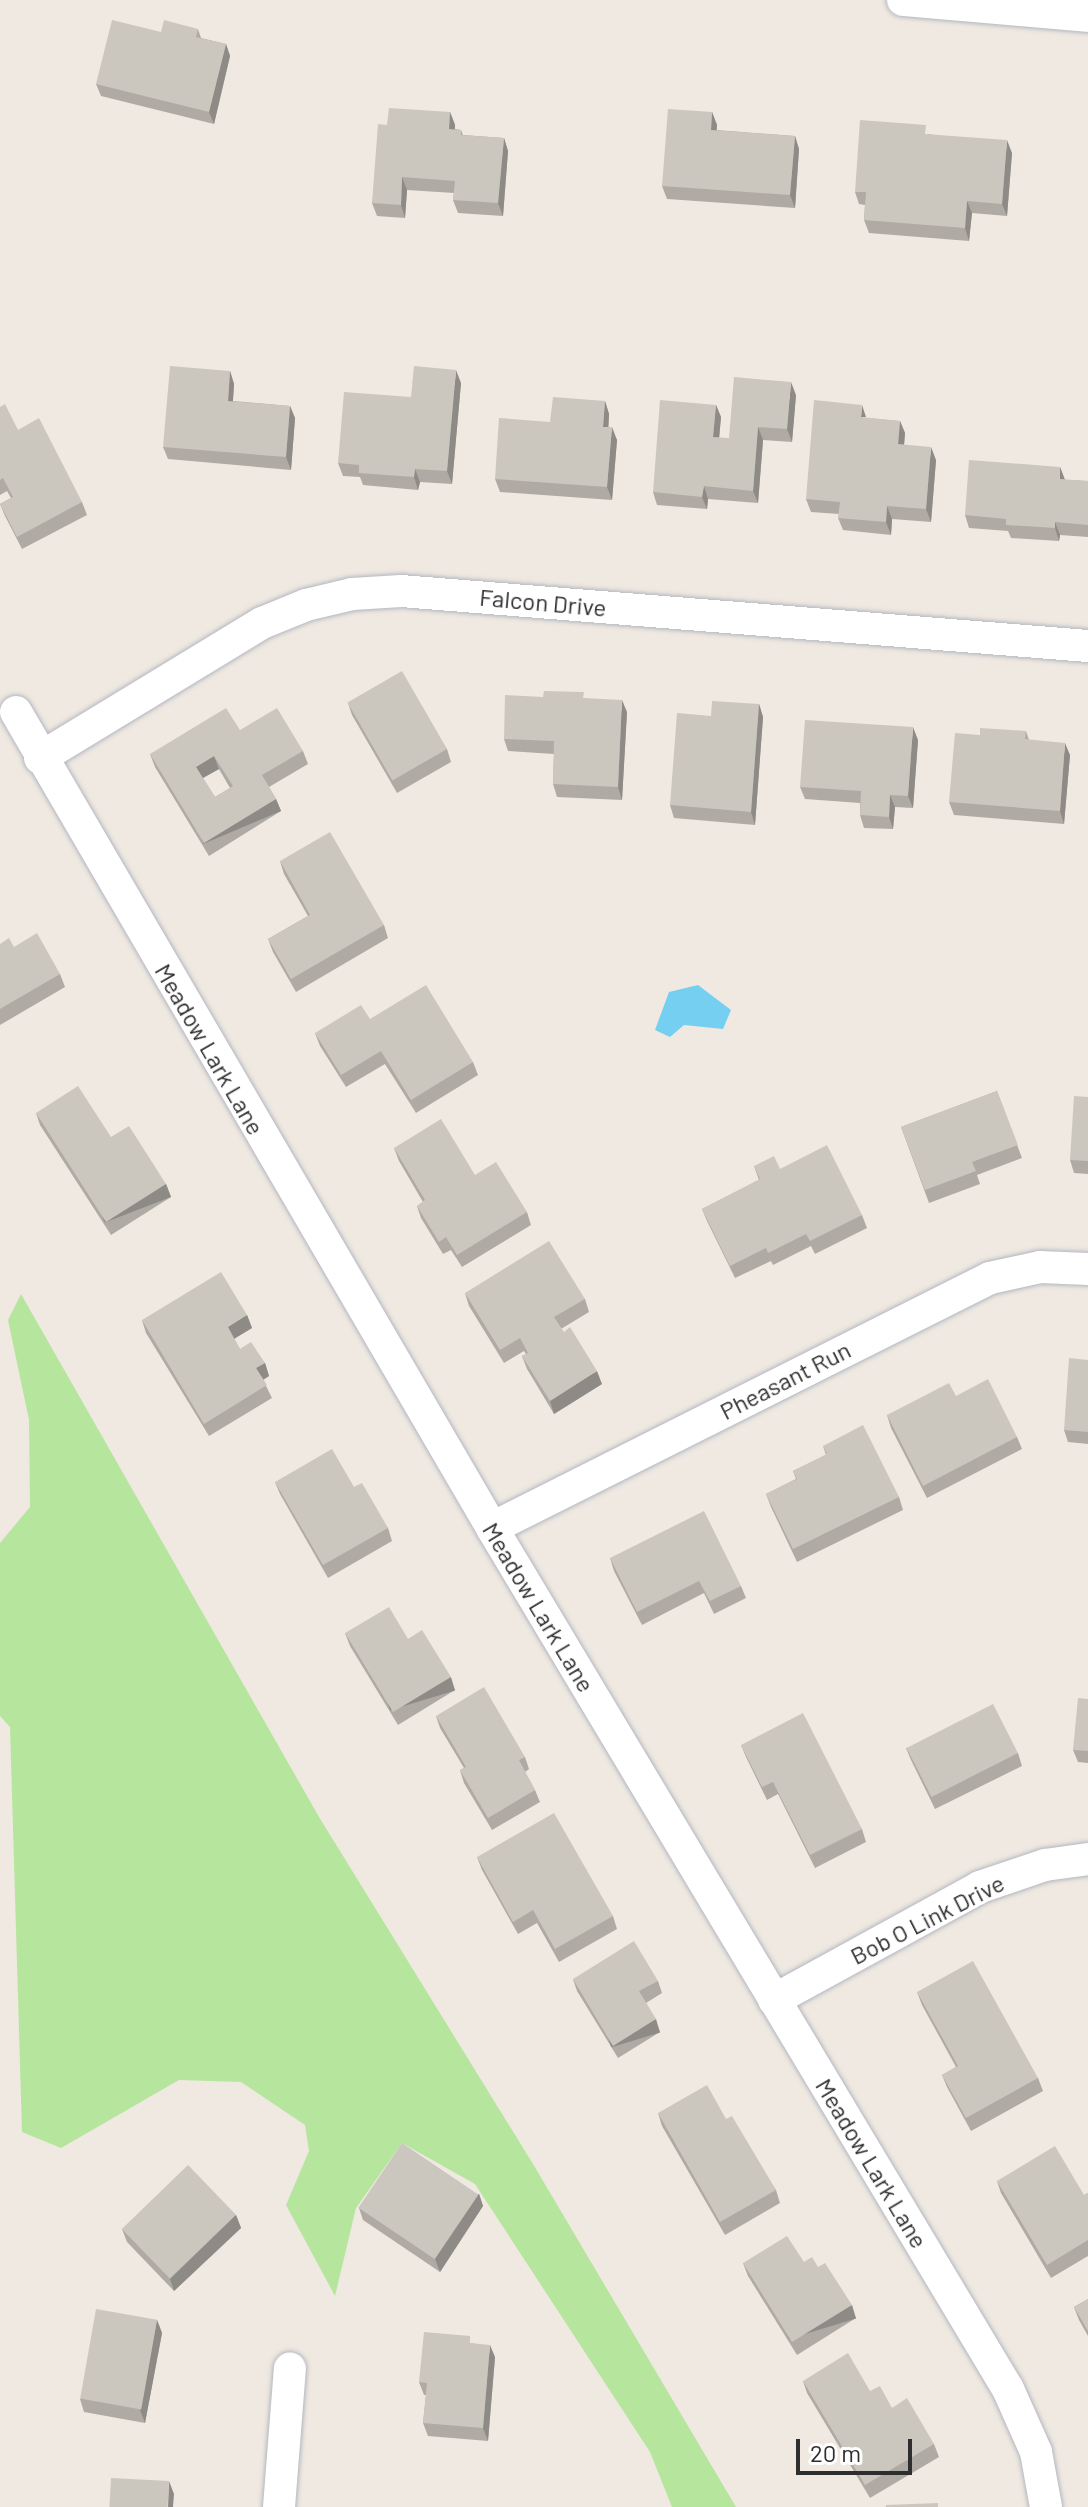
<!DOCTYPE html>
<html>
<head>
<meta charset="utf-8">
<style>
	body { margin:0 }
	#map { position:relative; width:1088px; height:2507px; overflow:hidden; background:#efe9e1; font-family:Barlow,sans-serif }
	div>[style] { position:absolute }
	.green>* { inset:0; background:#b6e59e }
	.water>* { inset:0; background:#75cff0 }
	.roads { filter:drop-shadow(0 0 2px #b4b7c1) drop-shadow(0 0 2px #b4b7c1) }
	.minor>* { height:32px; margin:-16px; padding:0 16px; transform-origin:16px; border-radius:16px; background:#fff }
	.wall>* { inset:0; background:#afaba4 }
	.shaded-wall>* { inset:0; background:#8e8b86; transform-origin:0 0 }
	.building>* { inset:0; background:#cbc7bf; transform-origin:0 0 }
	span { translate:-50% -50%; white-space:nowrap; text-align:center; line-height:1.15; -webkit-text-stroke:6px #fff; paint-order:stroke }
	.street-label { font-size:24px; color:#2e2e2e }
	.scale { position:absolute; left:796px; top:2439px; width:116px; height:36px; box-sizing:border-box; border:4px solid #2e2e2e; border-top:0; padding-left:10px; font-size:24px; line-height:28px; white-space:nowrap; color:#2e2e2e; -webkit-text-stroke:6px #fff; paint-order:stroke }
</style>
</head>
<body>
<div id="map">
	<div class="green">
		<i style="clip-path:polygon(21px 1294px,319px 1817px,533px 2164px,736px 2507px,672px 2507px,650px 2452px,475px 2184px,402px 2143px,356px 2208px,335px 2296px,286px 2205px,309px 2151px,305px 2125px,241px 2082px,179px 2080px,61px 2148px,22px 2132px,10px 1727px,0 1716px,0 1543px,30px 1507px,29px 1420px,8px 1320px)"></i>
	</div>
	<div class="water">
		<i style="clip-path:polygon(698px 985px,731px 1010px,723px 1029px,684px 1025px,670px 1037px,655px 1030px,669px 992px)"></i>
	</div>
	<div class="roads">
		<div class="minor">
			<i style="left:903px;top:0;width:186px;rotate:4.9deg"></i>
			<i style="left:16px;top:712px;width:945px;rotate:59.74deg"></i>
			<i style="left:492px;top:1528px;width:1004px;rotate:59.07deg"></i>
			<i style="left:1008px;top:2389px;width:69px;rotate:66deg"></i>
			<i style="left:1036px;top:2452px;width:56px;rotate:79.7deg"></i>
			<i style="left:40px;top:758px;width:260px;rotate:-31.3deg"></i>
			<i style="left:262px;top:623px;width:48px;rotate:-22.2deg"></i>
			<i style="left:306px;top:605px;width:47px;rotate:-13.4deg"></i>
			<i style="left:352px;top:594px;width:49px;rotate:-3.5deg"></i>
			<i style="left:401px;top:591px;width:689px;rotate:4.58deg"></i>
			<i style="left:492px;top:1528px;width:557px;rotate:-26.66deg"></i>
			<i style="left:990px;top:1278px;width:51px;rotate:-12.4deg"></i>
			<i style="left:1040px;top:1267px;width:48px;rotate:2.4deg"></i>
			<i style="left:774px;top:2000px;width:235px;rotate:-28.7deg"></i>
			<i style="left:980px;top:1887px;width:69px;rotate:-18.7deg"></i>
			<i style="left:1045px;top:1865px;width:43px;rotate:-7.9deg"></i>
			<i style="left:279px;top:2507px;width:139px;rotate:-85.5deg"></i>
		</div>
	</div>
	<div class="wall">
		<i style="clip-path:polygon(198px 29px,201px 38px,226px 44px,230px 56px,214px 124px,101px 96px,96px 84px,161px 32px)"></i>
		<i style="clip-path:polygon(450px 112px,455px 125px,455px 129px,461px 130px,463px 135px,504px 138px,508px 151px,503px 216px,458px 213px,453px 200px,454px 193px,407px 190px,405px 218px,377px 216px,372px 203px,387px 125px)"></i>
		<i style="clip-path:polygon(712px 112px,717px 125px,716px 130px,795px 136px,799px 149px,795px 208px,667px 199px,662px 186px)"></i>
		<i style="clip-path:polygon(929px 134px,1012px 153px,1007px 216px,972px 213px,969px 241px,869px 233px,864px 220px,865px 205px,859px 204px,855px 192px)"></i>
		<i style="clip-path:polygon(230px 371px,234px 384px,233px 401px,290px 406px,295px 418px,291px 470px,168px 459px,163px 447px)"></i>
		<i style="clip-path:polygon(461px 383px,452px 484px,420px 482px,418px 490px,363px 485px,360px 477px,343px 476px,338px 463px,411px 397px)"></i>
		<i style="clip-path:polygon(796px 395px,792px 442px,763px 440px,758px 503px,708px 499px,707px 509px,657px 505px,653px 492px,716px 405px,721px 417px,719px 438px,729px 438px)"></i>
		<i style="clip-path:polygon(605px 401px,609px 414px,608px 427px,617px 440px,612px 500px,500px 492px,495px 479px,550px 422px)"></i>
		<i style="clip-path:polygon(0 407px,18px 430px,82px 502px,87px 515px,22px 549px,5px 516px,0 504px,11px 498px,7px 491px,0 495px)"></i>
		<i style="clip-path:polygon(866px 418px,900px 421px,905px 433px,904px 445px,936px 460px,931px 522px,892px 519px,891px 535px,843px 530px,838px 518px,839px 514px,811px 512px,806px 499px)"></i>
		<i style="clip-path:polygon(1060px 467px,1065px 480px,1088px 481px,1088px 537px,1060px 535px,1059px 541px,1011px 538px,1008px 531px,969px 528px,965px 515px)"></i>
		<i style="clip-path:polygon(586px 698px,627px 712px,622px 800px,557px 797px,553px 784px,554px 754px,508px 751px,504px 739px)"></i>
		<i style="clip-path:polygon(348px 703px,447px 749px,451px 762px,397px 793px,352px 715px)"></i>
		<i style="clip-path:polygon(759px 704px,763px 717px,755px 825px,674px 818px,670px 805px,711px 716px)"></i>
		<i style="clip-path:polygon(evenodd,240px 730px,303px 751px,308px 764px,269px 787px,276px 799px,281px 811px,209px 856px,155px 767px,150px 754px,240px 730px,219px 769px,230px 788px,215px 797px,203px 778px,219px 769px)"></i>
		<i style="clip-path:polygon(1026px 731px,1029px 740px,1070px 755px,1064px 824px,954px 815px,949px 802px,980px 735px)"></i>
		<i style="clip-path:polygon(918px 740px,913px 808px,895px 807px,893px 829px,864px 828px,860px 815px,860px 803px,805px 799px,800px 787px)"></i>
		<i style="clip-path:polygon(280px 861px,384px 925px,388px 938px,296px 992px,273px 952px,268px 939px,308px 916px,284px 874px)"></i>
		<i style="clip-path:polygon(0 944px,60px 974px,65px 987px,0 1025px)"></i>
		<i style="clip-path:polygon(315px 1033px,473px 1062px,478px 1075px,416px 1113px,385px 1064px,346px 1087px,320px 1046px)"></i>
		<i style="clip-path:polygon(997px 1091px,1022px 1158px,977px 1175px,980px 1184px,929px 1203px,901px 1127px)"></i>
		<i style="clip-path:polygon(1088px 1097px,1088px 1174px,1074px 1173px,1070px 1160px)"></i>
		<i style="clip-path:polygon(36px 1113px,111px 1137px,166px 1184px,171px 1197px,111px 1235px,40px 1125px)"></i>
		<i style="clip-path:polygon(394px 1148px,475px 1175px,527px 1212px,531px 1225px,462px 1267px,451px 1250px,443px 1254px,421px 1218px,417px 1206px,423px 1202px,399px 1161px)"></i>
		<i style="clip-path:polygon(754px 1166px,780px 1169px,862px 1215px,867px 1228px,815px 1254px,811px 1246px,773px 1265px,771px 1261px,735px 1278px,707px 1221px,702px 1209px,759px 1180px)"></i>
		<i style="clip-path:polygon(465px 1293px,585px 1299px,589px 1312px,561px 1329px,602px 1384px,554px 1414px,527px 1369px,522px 1356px,526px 1354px,524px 1351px,504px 1363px,469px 1306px)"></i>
		<i style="clip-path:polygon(247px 1315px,252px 1328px,234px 1339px,240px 1349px,265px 1363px,269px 1376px,263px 1380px,272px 1398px,209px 1436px,146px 1333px,142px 1320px)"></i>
		<i style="clip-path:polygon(1088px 1360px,1088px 1444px,1068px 1442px,1064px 1430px)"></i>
		<i style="clip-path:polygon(956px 1396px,1017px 1437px,1022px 1449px,927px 1498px,891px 1428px,887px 1415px)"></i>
		<i style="clip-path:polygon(823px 1446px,899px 1497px,903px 1510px,797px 1562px,771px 1507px,766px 1494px,796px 1479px,793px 1471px,826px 1455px)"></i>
		<i style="clip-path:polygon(275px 1482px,354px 1487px,388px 1528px,392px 1541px,328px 1578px,280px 1494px)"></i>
		<i style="clip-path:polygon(610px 1558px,741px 1586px,746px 1598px,714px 1614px,704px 1593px,642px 1625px,614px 1571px)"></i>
		<i style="clip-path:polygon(345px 1633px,408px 1639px,455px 1690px,398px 1725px,350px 1646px)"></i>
		<i style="clip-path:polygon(1088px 1699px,1088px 1763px,1078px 1762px,1073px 1750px)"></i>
		<i style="clip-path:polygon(436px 1716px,525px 1757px,529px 1769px,525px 1772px,535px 1790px,540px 1802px,492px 1830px,464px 1783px,460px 1770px,464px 1768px,440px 1728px)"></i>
		<i style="clip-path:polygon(741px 1745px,862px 1829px,866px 1842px,815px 1868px,778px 1794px,767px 1800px,746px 1757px)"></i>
		<i style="clip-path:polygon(906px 1748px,1018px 1753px,1022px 1766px,935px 1809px,911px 1760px)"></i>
		<i style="clip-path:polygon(477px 1857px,613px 1916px,617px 1929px,559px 1962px,537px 1923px,518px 1934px,482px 1870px)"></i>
		<i style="clip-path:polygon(573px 1979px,658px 1981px,662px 1993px,646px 2003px,660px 2032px,618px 2058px,577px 1991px)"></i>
		<i style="clip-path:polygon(917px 1992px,1038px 2078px,1043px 2091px,971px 2131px,947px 2087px,942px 2075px,956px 2067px,922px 2005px)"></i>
		<i style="clip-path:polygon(658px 2113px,726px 2119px,776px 2190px,780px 2203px,725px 2235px,662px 2126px)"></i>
		<i style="clip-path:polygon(997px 2181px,1084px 2195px,1088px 2193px,1088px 2256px,1051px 2278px,1001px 2193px)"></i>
		<i style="clip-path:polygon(479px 2194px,483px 2206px,440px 2272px,363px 2220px,359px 2208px)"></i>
		<i style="clip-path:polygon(236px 2215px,241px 2228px,174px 2291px,127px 2242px,122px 2229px)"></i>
		<i style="clip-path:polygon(804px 2262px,818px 2267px,856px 2318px,797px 2355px,748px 2276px,743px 2263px)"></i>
		<i style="clip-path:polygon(1088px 2299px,1088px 2336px,1079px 2320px,1074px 2307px)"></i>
		<i style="clip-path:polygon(157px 2320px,162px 2333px,145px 2423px,84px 2412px,80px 2399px)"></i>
		<i style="clip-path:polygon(473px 2343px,495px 2357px,488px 2441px,428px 2436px,423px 2423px,426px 2395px,424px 2395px,419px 2382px)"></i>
		<i style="clip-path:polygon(803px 2381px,870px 2391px,892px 2408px,934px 2444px,939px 2457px,870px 2498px,807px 2393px)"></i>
	</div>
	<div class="shaded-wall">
		<i style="clip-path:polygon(226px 44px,230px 56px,214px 124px,209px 112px)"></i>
		<i style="clip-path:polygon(450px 112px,455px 125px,454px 142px,449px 129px)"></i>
		<i style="clip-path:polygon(712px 112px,717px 125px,716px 143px,711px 130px)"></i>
		<i style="clip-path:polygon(795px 136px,799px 149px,795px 208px,790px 195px)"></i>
		<i style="clip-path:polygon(504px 138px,508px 151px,503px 216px,498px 203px)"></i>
		<i style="clip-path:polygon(1007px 140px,1012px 153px,1007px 216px,1002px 204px)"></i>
		<i style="clip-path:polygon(402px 177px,407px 190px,405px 218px,401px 205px)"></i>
		<i style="clip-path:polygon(967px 201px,972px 213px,969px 241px,965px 228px)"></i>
		<i style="clip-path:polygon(456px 370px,461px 383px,452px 484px,447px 471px)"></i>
		<i style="clip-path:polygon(230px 371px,234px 384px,232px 414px,228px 401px)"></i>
		<i style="clip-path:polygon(791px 382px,796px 395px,792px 442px,787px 429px)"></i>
		<i style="clip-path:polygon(605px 401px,609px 414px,608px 439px,603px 427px)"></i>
		<i style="clip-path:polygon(716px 405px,721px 417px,718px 450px,713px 437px)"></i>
		<i style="clip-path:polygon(862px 405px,866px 417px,861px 417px)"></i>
		<i style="clip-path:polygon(290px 406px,295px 418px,291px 470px,286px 457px)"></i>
		<i style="clip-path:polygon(900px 421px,905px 433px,903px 457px,898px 444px)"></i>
		<i style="clip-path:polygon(612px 427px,617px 440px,612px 500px,607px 487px)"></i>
		<i style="clip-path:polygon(758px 427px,763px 440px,758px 503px,753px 491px)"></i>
		<i style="clip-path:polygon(931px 447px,936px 460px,931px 522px,926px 509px)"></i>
		<i style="clip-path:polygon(1060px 467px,1065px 480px,1060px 479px)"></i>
		<i style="clip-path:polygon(415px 469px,420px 482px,418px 490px,414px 477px)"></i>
		<i style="clip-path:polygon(704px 486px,708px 499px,707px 509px,702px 497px)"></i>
		<i style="clip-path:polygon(887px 506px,892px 519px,891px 535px,886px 522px)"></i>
		<i style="clip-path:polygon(1055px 522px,1060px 535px,1059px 541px,1055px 528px)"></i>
		<i style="clip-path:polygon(622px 700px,627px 712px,622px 800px,618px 787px)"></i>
		<i style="clip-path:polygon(759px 704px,763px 717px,755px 825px,751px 812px)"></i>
		<i style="clip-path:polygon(913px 727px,918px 740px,913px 808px,908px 796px)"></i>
		<i style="clip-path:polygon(1065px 743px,1070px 755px,1064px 824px,1060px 811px)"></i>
		<i style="clip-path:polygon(214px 756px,219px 769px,201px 779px,196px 767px)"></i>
		<i style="clip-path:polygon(890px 795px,895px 807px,893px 829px,889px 817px)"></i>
		<i style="left:276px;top:799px;width:13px;height:84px;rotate:67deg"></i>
		<i style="left:166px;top:1184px;width:14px;height:71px;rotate:69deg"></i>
		<i style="clip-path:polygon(247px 1315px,252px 1328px,232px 1340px,228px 1327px)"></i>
		<i style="clip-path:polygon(265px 1363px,269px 1376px,261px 1381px,256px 1368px)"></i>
		<i style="clip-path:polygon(597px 1371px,602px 1384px,554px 1414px,550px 1401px)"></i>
		<i style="left:451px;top:1677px;width:14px;height:68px;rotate:73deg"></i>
		<i style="left:656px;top:2019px;width:14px;height:51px;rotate:73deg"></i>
		<i style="clip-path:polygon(479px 2194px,483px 2206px,440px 2272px,435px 2259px)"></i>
		<i style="clip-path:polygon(236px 2215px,241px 2228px,174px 2291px,170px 2279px)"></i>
		<i style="left:852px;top:2305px;width:14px;height:70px;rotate:73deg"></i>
		<i style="clip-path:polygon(157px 2320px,162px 2333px,145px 2423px,140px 2410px)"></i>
		<i style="clip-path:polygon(490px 2345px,495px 2357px,488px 2441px,483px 2428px)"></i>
		<i style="clip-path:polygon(169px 2481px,174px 2494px,173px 2507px,168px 2507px)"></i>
	</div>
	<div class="building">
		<i style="clip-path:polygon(112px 20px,161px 32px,164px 20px,198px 29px,196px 37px,226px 44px,209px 112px,96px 84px)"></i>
		<i style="clip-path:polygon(389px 108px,450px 112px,449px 129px,461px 130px,461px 135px,504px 138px,498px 203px,453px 200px,455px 181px,402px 177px,401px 205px,372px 203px,378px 124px,387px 125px)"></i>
		<i style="clip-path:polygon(668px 109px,712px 112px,711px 130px,795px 136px,790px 195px,662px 186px)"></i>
		<i style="clip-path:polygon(860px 120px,926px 125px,925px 134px,1007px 140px,1002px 204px,967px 201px,965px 228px,864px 220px,866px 192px,855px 192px)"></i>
		<i style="clip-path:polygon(170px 366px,230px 371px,228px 401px,290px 406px,286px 457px,163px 447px)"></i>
		<i style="clip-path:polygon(414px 366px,456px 370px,447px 471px,415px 469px,414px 477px,359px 473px,359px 465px,338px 463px,344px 392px,411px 397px)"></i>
		<i style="clip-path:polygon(734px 377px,791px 382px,787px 429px,758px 427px,753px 491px,704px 486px,702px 497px,653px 492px,660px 400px,716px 405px,713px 437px,729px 438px)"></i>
		<i style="clip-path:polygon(553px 397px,605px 401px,603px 427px,612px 427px,607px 487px,495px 479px,499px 418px,550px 422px)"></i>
		<i style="clip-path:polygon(814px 400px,862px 405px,861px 417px,900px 421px,898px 444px,931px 447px,926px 509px,887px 506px,886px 522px,838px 518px,840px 502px,806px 499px)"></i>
		<i style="clip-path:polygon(5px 404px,18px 430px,39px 418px,82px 502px,17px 537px,0 504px,13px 497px,3px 478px,0 480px,0 407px)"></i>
		<i style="clip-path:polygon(969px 460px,1060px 467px,1060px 479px,1088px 481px,1088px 525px,1055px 522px,1055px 528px,1006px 525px,1006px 519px,965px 515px)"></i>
		<i style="left:402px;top:671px;width:90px;height:63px;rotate:60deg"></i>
		<i style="clip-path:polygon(544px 691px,584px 692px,583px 698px,622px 700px,618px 787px,553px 784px,554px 741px,504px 739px,505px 695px,543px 697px)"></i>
		<i style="clip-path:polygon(712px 701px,759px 704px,751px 812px,670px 805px,677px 713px,711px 716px)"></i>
		<i style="clip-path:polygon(evenodd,226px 708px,240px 730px,277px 708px,303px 751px,262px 775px,276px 799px,204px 843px,150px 754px,226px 708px,214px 756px,233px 786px,215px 797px,196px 767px,214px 756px)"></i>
		<i style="clip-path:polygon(805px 720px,913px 727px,908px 796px,890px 795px,889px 817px,860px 815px,861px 791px,800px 787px)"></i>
		<i style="clip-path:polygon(980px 728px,1026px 731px,1025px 739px,1065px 743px,1060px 811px,949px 802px,955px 733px,980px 735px)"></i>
		<i style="clip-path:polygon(330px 832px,384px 925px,291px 979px,268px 939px,310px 915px,280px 861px)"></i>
		<i style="clip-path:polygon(37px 933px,60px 974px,0 1009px,0 944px,9px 938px,14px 947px)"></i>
		<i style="clip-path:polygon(426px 985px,473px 1062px,411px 1100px,381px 1051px,341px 1075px,315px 1033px,361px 1005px,370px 1019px)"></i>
		<i style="clip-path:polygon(78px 1086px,111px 1137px,129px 1126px,166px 1184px,106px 1222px,36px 1113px)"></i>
		<i style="clip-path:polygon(997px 1091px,1018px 1145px,972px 1162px,976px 1171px,925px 1190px,901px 1127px)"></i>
		<i style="clip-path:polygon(1074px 1096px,1088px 1097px,1088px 1161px,1070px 1160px)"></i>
		<i style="clip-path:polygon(441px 1119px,475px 1175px,496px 1162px,527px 1212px,457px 1255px,446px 1237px,439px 1242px,417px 1206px,425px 1200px,394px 1148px)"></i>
		<i style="clip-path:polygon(827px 1145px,862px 1215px,810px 1241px,806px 1234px,768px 1253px,766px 1248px,730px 1266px,702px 1209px,760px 1179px,754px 1166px,774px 1156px,780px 1169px)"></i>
		<i style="clip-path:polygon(549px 1241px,585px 1299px,554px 1317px,564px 1332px,570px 1327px,597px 1371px,550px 1401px,522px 1356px,528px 1353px,520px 1338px,500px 1350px,465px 1293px)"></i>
		<i style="clip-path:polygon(221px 1272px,247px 1315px,228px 1327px,240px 1349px,251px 1342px,265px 1363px,256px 1368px,267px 1385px,204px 1424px,142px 1320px)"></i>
		<i style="clip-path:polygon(1069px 1358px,1088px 1360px,1088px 1432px,1064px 1430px)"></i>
		<i style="clip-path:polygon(988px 1379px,1017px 1437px,923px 1486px,887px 1415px,949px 1383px,956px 1396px)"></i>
		<i style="clip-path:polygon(863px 1425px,899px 1497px,793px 1549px,766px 1494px,797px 1479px,793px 1471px,827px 1454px,823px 1446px)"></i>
		<i style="clip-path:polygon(332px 1449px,354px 1487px,362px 1483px,388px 1528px,323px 1565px,275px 1482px)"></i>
		<i style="clip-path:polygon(704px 1511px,741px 1586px,710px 1601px,699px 1581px,637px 1612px,610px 1558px)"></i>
		<i style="clip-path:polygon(389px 1607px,408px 1639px,422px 1630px,451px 1677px,393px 1712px,345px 1633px)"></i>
		<i style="clip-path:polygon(484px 1687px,525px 1757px,519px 1760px,535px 1790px,488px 1818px,460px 1770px,466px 1767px,436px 1716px)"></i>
		<i style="clip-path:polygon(1078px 1698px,1088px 1699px,1088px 1751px,1073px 1750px)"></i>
		<i style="left:993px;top:1704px;width:55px;height:97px;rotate:63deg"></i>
		<i style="clip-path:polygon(803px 1713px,862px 1829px,810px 1855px,773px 1782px,762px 1787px,741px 1745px)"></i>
		<i style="clip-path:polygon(554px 1813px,613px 1916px,555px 1949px,533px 1910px,513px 1922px,477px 1857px)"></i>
		<i style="clip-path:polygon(634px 1941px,658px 1981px,639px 1991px,656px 2019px,613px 2046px,573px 1979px)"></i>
		<i style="clip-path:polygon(973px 1961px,1038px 2078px,966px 2118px,942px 2075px,958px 2066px,917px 1992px)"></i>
		<i style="clip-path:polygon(707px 2085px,726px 2119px,732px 2116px,776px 2190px,720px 2222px,658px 2113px)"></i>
		<i style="left:402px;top:2143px;width:92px;height:78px;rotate:34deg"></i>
		<i style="clip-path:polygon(1055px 2146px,1084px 2195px,1088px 2193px,1088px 2240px,1047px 2265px,997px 2181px)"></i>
		<i style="left:188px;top:2165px;width:69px;height:92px;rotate:46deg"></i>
		<i style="clip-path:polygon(787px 2236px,804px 2262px,812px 2257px,818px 2267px,825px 2263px,852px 2305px,792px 2342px,743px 2263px)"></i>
		<i style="clip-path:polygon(1088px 2299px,1088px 2331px,1074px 2307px)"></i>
		<i style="left:96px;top:2309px;width:62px;height:91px;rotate:10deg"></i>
		<i style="clip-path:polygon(424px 2332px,470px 2336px,470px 2343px,490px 2345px,483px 2428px,423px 2423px,427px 2383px,419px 2382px)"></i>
		<i style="clip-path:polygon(848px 2353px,870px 2391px,880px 2386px,892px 2408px,907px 2398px,934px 2444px,865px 2485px,803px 2381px)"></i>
		<i style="left:111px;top:2478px;width:58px;height:29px;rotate:3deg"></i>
		<i style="clip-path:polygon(938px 2503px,938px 2507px,886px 2507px,886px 2505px)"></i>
	</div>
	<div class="street-label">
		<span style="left:543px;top:602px;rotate:5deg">Falcon Drive</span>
		<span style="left:210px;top:1049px;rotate:60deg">Meadow Lark Lane</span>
		<span style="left:785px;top:1380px;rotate:-27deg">Pheasant Run</span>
		<span style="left:539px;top:1607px;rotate:59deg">Meadow Lark Lane</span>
		<span style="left:927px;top:1919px;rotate:-27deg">Bob O Link Drive</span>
		<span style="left:872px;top:2163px;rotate:59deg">Meadow Lark Lane</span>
	</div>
	<div class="scale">20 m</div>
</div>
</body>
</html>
